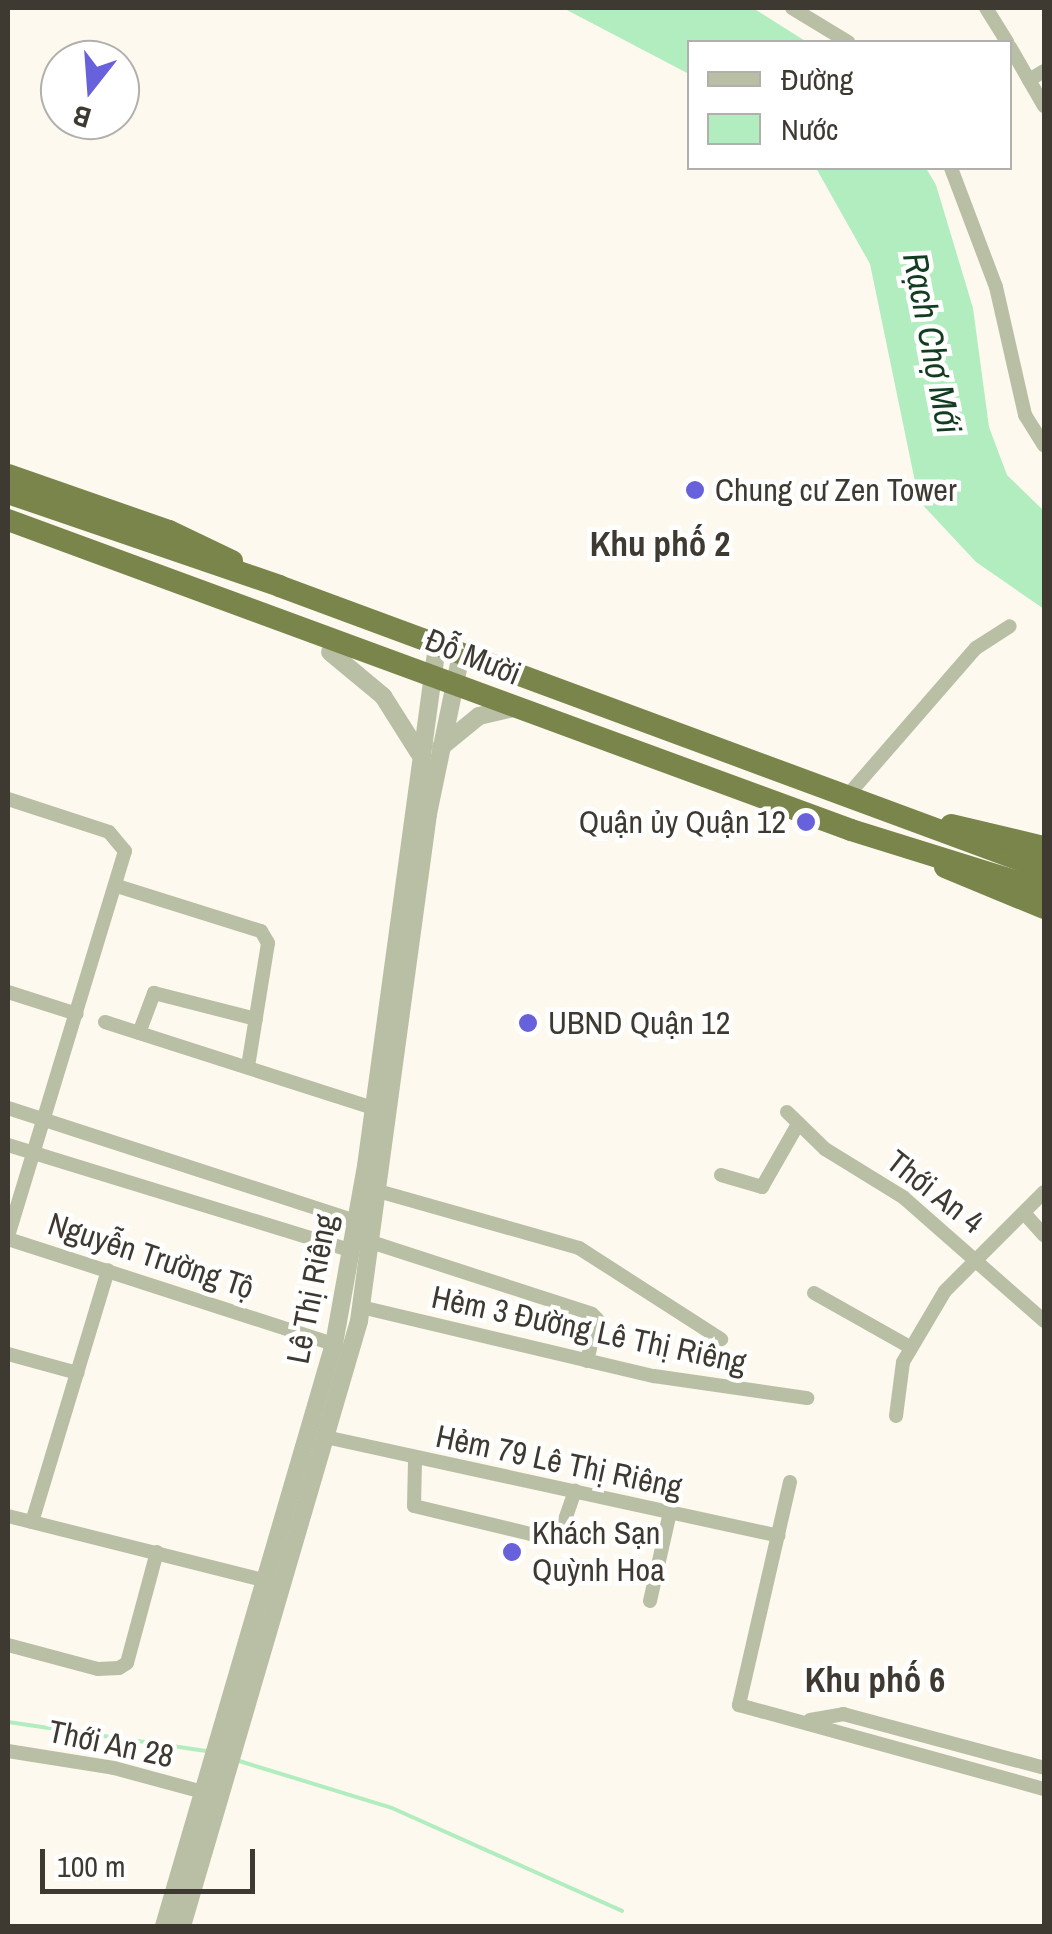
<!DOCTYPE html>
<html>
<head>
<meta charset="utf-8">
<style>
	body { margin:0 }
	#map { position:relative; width:1052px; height:1934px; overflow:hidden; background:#fef9ef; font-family:"Archivo Narrow",sans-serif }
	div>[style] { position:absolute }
	.water>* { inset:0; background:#b2edbf }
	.stream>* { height:4px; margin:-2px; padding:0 2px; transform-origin:2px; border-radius:2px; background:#b2edbf }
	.minor>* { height:14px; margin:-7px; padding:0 7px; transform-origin:7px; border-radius:7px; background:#b9bfa4 }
	.tertiary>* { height:18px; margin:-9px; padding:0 9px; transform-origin:9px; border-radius:9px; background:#b9bfa4 }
	.trunk>* { height:22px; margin:-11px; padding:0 11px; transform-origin:11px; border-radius:11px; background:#7a854c }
	.dots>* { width:28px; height:28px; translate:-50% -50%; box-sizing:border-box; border:5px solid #fff; border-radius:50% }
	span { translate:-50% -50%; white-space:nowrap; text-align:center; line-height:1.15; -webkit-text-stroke:9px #fff; paint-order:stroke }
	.poi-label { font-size:32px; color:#3f3a31 }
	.left { translate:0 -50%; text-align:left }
	.right { translate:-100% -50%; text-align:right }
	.street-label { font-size:32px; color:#3f3a31 }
	.water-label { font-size:35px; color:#123d20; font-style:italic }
	.neighbourhood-label { font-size:35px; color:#3f3a31; font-weight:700 }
	.frame { position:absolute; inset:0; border:10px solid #3f3a31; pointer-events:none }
	.legend { position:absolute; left:687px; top:40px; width:325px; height:130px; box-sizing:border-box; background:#fff; border:2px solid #b2b0ad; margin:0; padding:12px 18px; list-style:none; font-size:30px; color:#3f3a31 }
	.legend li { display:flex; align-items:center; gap:20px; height:50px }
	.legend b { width:50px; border:2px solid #b2b0ad }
	.north { position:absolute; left:40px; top:40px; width:100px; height:100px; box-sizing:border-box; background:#fff; border:2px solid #b2b0ad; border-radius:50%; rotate:197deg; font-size:28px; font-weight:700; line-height:40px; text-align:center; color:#3f3a31 }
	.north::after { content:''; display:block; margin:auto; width:35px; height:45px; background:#6761db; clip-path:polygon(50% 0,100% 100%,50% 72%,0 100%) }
	.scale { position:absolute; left:40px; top:1849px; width:215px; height:45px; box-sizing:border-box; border:5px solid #3f3a31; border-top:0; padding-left:12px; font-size:30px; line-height:35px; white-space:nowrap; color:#3f3a31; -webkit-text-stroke:8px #fff; paint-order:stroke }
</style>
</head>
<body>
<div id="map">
	<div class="water">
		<i style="clip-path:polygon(563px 8px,753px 8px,807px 42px,690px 42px,689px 74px)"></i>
		<i style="clip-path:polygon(816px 168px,926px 168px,936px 185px,973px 308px,989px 427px,1007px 475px,1044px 511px,1044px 609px,976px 562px,919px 501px,870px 264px)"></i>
	</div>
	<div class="stream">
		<i style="left:8px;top:1722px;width:202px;rotate:8.3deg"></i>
		<i style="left:236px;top:1760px;width:163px;rotate:17.1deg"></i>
		<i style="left:392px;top:1808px;width:252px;rotate:24.1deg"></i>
	</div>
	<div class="minor">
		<i style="left:792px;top:8px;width:66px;rotate:31.3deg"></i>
		<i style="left:986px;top:8px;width:40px;rotate:58deg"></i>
		<i style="left:1010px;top:47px;width:68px;rotate:60deg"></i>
		<i style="left:1029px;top:80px;width:17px;rotate:-31deg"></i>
		<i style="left:951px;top:168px;width:127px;rotate:69.3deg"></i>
		<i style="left:996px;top:287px;width:131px;rotate:77.2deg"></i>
		<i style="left:1025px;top:415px;width:36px;rotate:58deg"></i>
		<i style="left:848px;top:795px;width:195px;rotate:-49deg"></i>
		<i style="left:976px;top:648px;width:40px;rotate:-32.9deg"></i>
		<i style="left:8px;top:799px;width:106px;rotate:18.1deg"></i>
		<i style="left:109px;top:832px;width:25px;rotate:50deg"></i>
		<i style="left:125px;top:851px;width:403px;rotate:106.9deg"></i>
		<i style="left:117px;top:886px;width:151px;rotate:17.4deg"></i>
		<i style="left:261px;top:931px;width:14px;rotate:60deg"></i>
		<i style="left:268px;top:943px;width:125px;rotate:99.2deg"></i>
		<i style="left:8px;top:992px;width:72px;rotate:17.7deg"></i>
		<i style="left:105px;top:1022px;width:281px;rotate:17.8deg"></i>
		<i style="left:139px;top:1033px;width:43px;rotate:-69.4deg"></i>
		<i style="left:154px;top:993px;width:105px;rotate:14.3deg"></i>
		<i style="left:8px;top:1108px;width:366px;rotate:18deg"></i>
		<i style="left:787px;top:1112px;width:53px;rotate:44.2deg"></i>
		<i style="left:825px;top:1149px;width:92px;rotate:31.6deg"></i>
		<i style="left:903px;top:1197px;width:188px;rotate:41.3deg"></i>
		<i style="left:8px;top:1145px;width:358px;rotate:17.1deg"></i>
		<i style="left:721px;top:1175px;width:43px;rotate:16.3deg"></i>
		<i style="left:762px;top:1187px;width:70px;rotate:-60.2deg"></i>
		<i style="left:378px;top:1191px;width:209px;rotate:15.8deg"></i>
		<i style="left:579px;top:1248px;width:169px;rotate:32.7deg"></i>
		<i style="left:1024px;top:1213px;width:30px;rotate:48deg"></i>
		<i style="left:8px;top:1239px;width:342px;rotate:17.9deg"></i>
		<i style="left:371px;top:1242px;width:232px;rotate:18deg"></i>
		<i style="left:592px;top:1314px;width:7px;rotate:45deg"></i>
		<i style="left:597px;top:1319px;width:43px;rotate:103.4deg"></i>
		<i style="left:814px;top:1293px;width:110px;rotate:29.4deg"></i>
		<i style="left:361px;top:1307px;width:301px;rotate:13.3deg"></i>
		<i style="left:654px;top:1376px;width:155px;rotate:8.2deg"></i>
		<i style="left:8px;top:1354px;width:72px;rotate:15.4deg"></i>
		<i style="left:896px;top:1416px;width:54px;rotate:-82.6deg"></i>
		<i style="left:903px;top:1362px;width:82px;rotate:-59.4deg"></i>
		<i style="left:945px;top:1291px;width:140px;rotate:-45deg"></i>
		<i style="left:330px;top:1438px;width:459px;rotate:12.3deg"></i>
		<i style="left:415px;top:1460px;width:46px;rotate:91.2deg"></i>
		<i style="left:414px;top:1506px;width:120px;rotate:13.5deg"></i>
		<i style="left:531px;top:1534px;width:29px"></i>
		<i style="left:560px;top:1534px;width:46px;rotate:-70.8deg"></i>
		<i style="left:790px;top:1482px;width:229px;rotate:102.9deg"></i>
		<i style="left:739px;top:1705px;width:316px;rotate:15.4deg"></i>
		<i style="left:8px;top:1516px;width:271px;rotate:14.1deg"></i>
		<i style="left:32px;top:1522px;width:263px;rotate:-73.2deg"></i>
		<i style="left:650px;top:1601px;width:91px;rotate:-77.3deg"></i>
		<i style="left:8px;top:1645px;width:93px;rotate:14.9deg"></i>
		<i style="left:98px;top:1669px;width:21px;rotate:-3deg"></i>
		<i style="left:119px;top:1668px;width:9px;rotate:-32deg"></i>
		<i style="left:127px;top:1663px;width:115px;rotate:-74.9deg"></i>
		<i style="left:810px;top:1720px;width:34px;rotate:-10deg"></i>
		<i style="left:843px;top:1714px;width:208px;rotate:15deg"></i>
		<i style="left:8px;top:1751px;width:107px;rotate:9.1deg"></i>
		<i style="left:114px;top:1768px;width:92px;rotate:15.1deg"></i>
	</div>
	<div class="tertiary">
		<i style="left:330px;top:652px;width:69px;rotate:39.7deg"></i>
		<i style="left:383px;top:696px;width:67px;rotate:57.7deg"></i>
		<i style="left:441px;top:747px;width:49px;rotate:-39.2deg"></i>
		<i style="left:479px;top:716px;width:35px;rotate:-13deg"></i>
		<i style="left:164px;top:1926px;width:606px;rotate:-73.72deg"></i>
		<i style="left:334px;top:1344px;width:181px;rotate:-79.8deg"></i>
		<i style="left:366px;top:1166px;width:525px;rotate:-82.23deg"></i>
		<i style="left:182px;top:1926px;width:630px;rotate:-73.69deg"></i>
		<i style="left:359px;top:1321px;width:512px;rotate:-82.25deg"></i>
		<i style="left:428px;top:814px;width:162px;rotate:-78.3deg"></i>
	</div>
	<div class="trunk">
		<i style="left:8px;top:475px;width:170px;rotate:19.2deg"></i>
		<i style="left:169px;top:531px;width:70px;rotate:25.5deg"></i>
		<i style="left:8px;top:493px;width:287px;rotate:18.9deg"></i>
		<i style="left:279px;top:586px;width:816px;rotate:20.3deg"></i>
		<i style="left:8px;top:520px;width:898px;rotate:20.19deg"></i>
		<i style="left:851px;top:830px;width:202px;rotate:17.3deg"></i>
		<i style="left:951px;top:825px;width:96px;rotate:13.3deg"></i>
		<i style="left:945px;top:867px;width:107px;rotate:22.5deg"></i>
	</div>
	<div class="dots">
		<i style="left:695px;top:490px;background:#6761db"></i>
		<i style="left:806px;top:822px;background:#6761db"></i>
		<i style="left:528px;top:1023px;background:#6761db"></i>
		<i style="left:512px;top:1552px;background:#6761db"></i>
	</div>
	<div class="poi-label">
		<span class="left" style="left:715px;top:490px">Chung cư Zen Tower</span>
		<span class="right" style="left:786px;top:822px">Quận ủy Quận 12</span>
		<span class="left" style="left:548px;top:1023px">UBND Quận 12</span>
		<span class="left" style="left:532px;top:1552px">Khách Sạn<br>Quỳnh Hoa</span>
	</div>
	<div class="street-label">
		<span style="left:473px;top:657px;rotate:22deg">Đỗ Mười</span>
		<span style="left:935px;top:1192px;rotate:38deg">Thới An 4</span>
		<span style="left:151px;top:1256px;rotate:18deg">Nguyễn Trường Tộ</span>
		<span style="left:312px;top:1289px;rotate:-79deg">Lê Thị Riêng</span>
		<span style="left:589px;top:1330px;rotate:12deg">Hẻm 3 Đường Lê Thị Riêng</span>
		<span style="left:559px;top:1462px;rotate:12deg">Hẻm 79 Lê Thị Riêng</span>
		<span style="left:111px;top:1744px;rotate:12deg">Thới An 28</span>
	</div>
	<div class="water-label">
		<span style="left:932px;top:343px;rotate:79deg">Rạch Chợ Mới</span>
	</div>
	<div class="neighbourhood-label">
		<span style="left:660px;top:544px">Khu phố 2</span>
		<span style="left:875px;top:1680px">Khu phố 6</span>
	</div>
	<div class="frame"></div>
	<ul class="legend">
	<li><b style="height:12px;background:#b9bfa4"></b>Đường</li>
	<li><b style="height:28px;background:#b2edbf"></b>Nước</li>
	</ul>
	<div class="north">B</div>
	<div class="scale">100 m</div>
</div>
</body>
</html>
